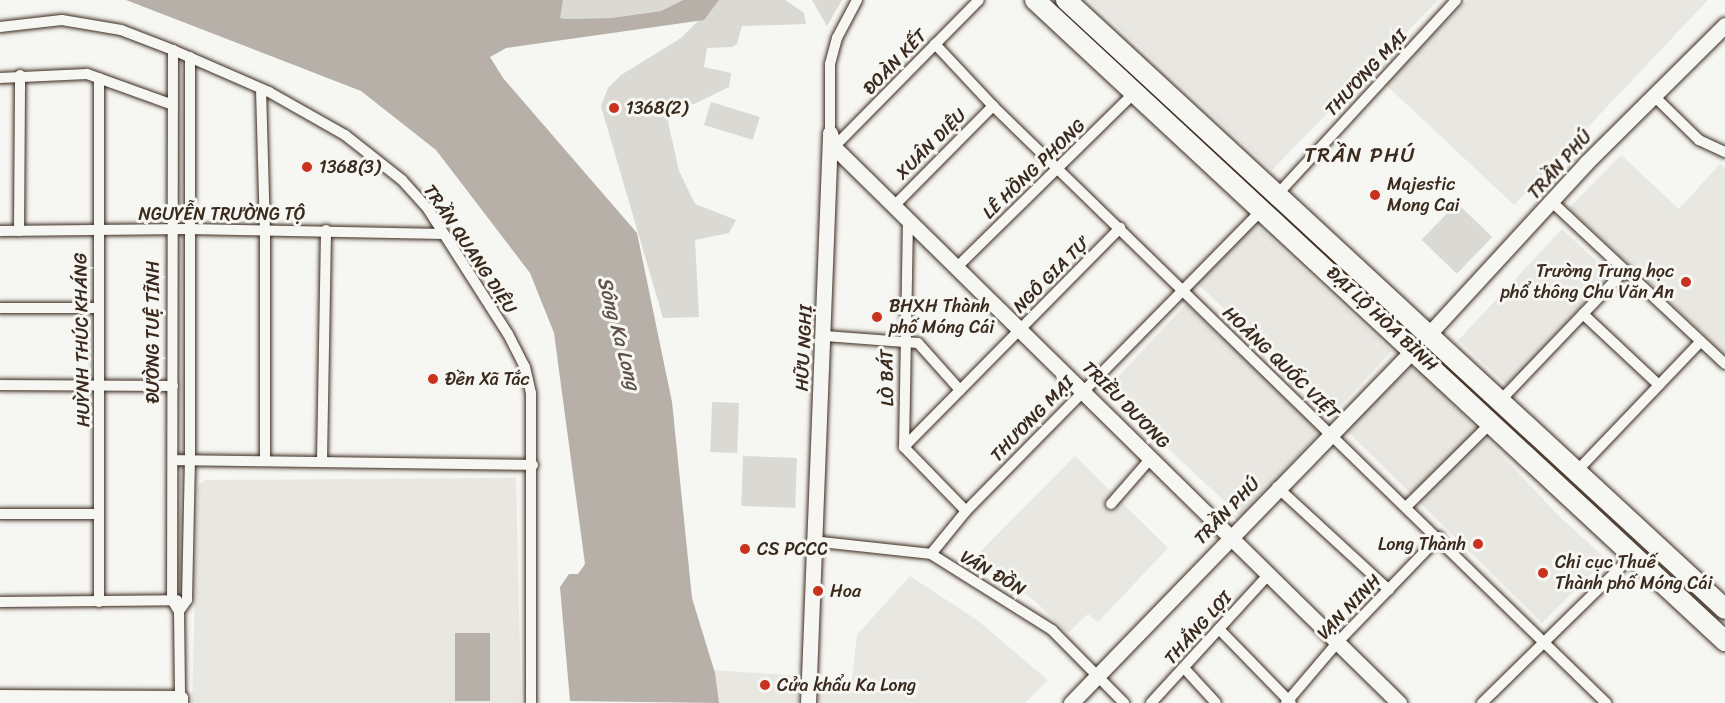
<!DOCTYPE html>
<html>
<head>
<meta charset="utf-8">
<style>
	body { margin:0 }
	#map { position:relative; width:1725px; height:703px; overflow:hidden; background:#f6f6f2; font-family:Sriracha,sans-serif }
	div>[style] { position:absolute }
	.built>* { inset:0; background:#e8e7e2; transform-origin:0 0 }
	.green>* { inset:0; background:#dad9d3; transform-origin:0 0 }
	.water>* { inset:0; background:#b6b0a9; transform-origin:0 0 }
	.roads { filter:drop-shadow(0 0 2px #3b2a1e) drop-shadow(0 0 2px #3b2a1e) }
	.street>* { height:10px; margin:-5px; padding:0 5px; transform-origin:5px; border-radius:5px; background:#f6f6f2 }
	.secondary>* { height:15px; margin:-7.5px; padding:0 7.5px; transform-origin:7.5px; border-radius:7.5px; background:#f6f6f2 }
	.highway>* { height:20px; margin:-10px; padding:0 10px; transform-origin:10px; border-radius:10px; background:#f6f6f2 }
	.dots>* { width:16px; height:16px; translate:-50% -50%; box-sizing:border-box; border:3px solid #f6f6f2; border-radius:50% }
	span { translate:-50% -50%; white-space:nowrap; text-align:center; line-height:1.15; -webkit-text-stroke:6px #f6f6f2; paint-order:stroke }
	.street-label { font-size:18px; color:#3b2a1e }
	.poi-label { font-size:18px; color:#3b2a1e }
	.left { translate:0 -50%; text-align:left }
	.right { translate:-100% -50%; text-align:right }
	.water-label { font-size:20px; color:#605248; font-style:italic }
	.quarter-label { font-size:21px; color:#3b2a1e; letter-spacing:1.5px }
</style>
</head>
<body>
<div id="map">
	<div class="built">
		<i style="clip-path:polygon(1089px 0,1438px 0,1272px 170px)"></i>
		<i style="clip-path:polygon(1467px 0,1708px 0,1514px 205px,1386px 85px)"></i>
		<i style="clip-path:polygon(1621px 155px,1679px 209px,1720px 164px,1725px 168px,1725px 354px,1569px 208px)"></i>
		<i style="left:1254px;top:223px;width:188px;height:83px;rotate:43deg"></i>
		<i style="left:1562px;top:229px;width:67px;height:152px;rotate:43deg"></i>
		<i style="left:1186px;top:304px;width:186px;height:118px;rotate:43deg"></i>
		<i style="clip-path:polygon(1414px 363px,1561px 518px,1606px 559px,1542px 623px,1346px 430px)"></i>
		<i style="clip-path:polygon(1075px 456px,1168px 548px,1098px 622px,1088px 614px,1068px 633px,1035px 601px,974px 558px)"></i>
		<i style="clip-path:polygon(516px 478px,521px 703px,192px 703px,198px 486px,205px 480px)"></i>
		<i style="clip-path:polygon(910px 576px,977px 620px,1048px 680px,1025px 703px,819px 703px,820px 686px,851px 687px,857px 635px)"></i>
		<i style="clip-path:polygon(714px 670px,800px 676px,799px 703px,719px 703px)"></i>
	</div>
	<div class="green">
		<i style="clip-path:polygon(563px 0,683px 0,661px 11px,611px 18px,566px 19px,559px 18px)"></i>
		<i style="clip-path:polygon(719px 0,785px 0,804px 13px,806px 24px,742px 26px,737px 44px,732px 47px,707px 48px,704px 67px,731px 73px,729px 87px,694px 104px,676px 104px,668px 122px,679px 171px,695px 204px,736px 220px,729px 233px,695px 240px,699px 317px,663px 318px,601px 106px,608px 88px,621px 75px,681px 38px)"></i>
		<i style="clip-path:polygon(812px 0,842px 0,827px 26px,816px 7px)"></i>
		<i style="left:711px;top:102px;width:51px;height:24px;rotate:17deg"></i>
		<i style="left:1457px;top:203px;width:49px;height:51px;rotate:44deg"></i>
		<i style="left:712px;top:402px;width:27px;height:50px;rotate:2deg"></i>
		<i style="left:743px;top:456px;width:54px;height:50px;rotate:2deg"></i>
	</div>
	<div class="water">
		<i style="clip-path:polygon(126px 0,563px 0,560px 18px,566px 19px,611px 18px,661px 11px,683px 0,719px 0,704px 20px,506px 48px,490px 57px,503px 78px,637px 233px,672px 402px,692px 598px,715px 673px,719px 703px,570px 701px,560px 587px,569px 574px,578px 574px,585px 564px,554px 333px,530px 273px,436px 150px,361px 91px)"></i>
		<i style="left:455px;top:633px;width:35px;height:68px"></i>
	</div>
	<div class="roads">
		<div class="street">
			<i style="left:0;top:27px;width:62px;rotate:-6.4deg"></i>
			<i style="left:62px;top:20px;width:60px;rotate:9.6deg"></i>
			<i style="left:121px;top:30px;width:56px;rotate:21deg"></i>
			<i style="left:173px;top:50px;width:105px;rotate:23.6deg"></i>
			<i style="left:269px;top:92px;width:87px;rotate:29.5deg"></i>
			<i style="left:345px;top:135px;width:73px;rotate:38.3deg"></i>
			<i style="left:402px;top:180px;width:39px;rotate:48deg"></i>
			<i style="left:428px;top:209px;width:148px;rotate:57.4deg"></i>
			<i style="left:508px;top:334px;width:37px;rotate:63deg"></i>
			<i style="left:525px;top:367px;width:27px;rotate:77deg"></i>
			<i style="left:531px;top:393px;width:310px;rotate:90deg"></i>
			<i style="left:935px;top:44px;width:85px;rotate:46.9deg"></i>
			<i style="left:993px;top:106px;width:856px;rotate:44.24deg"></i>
			<i style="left:173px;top:50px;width:550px;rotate:90.1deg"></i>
			<i style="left:172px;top:600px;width:13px;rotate:58deg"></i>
			<i style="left:179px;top:611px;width:87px;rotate:89.3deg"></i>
			<i style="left:0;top:78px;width:87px;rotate:-2.6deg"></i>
			<i style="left:87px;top:74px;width:91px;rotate:19.8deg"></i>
			<i style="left:261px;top:89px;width:140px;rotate:88.4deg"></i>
			<i style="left:265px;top:229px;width:230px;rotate:90deg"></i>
			<i style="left:1655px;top:97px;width:62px;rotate:44.3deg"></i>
			<i style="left:1699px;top:140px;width:29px;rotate:25deg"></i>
			<i style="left:830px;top:133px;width:69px;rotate:-90deg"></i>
			<i style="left:830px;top:64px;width:27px;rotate:-75deg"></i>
			<i style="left:837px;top:38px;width:43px;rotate:-62.2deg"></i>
			<i style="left:834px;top:147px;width:206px;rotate:-45.4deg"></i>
			<i style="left:1276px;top:196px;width:266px;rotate:-47.4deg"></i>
			<i style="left:1552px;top:202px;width:237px;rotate:43.1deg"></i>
			<i style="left:894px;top:206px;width:141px;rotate:-45.3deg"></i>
			<i style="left:908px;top:219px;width:228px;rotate:91deg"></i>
			<i style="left:904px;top:447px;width:89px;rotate:45.9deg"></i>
			<i style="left:0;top:231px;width:187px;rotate:-0.6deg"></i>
			<i style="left:187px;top:229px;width:257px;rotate:1.1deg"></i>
			<i style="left:19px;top:231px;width:156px;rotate:-89.6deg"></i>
			<i style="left:957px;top:267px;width:247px;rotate:-44.5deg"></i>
			<i style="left:0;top:308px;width:96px"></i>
			<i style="left:1583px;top:314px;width:104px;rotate:43.1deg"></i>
			<i style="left:825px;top:336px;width:93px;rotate:4.3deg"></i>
			<i style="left:918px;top:343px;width:63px;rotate:48.2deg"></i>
			<i style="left:0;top:385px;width:173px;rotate:0.3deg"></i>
			<i style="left:1499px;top:402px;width:182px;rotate:-46.3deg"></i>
			<i style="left:904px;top:447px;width:308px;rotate:-45.4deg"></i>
			<i style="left:173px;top:460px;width:360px;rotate:0.8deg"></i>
			<i style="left:322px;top:461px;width:231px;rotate:-89deg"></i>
			<i style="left:1575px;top:473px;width:182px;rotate:-46.3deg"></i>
			<i style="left:1277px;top:487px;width:152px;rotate:42.6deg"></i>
			<i style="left:1111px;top:504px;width:61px;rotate:-49deg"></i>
			<i style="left:1406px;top:507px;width:122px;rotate:-44.7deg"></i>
			<i style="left:0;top:514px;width:99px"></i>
			<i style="left:812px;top:541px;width:120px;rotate:6.2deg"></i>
			<i style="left:931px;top:554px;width:143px;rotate:32.1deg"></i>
			<i style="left:1052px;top:630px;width:103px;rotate:45.4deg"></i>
			<i style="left:931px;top:554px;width:55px;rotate:-50.9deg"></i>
			<i style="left:966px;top:511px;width:424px;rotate:-45.5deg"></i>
			<i style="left:0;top:602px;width:177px;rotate:-0.6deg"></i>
			<i style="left:99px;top:602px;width:524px;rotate:-90deg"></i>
			<i style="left:179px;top:611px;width:14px;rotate:-54deg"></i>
			<i style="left:187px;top:600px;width:141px;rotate:-88.8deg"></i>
			<i style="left:190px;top:459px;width:402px;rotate:-90deg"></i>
			<i style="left:1219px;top:629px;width:103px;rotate:45.8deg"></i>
			<i style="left:1184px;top:668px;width:47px;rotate:47.6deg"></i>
			<i style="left:1151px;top:703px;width:175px;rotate:-47.5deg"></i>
			<i style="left:1286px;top:703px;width:79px;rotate:-49.6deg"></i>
			<i style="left:1337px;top:643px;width:147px;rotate:-46.1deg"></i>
			<i style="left:1482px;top:703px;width:214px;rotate:-44.4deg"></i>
		</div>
		<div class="secondary">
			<i style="left:830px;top:133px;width:15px;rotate:74deg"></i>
			<i style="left:834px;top:147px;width:793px;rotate:44.54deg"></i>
			<i style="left:1428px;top:335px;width:234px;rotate:-47.4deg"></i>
			<i style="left:1586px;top:163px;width:196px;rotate:-44.8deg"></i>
			<i style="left:0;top:697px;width:180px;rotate:0.3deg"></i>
			<i style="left:180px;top:698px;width:5px;rotate:90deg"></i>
			<i style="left:808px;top:703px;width:567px;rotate:-87.78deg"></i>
			<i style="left:1071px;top:703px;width:493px;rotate:-45.9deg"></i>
		</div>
		<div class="highway">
			<i style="left:1035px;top:0;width:942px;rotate:42.89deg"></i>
			<i style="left:1066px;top:0;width:897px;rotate:42.74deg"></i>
		</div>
	</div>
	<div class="dots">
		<i style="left:614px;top:108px;background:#c8321e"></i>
		<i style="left:307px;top:167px;background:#c8321e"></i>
		<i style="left:1375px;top:195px;background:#c8321e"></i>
		<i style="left:1686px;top:282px;background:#c8321e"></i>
		<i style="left:877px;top:317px;background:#c8321e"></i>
		<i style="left:433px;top:379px;background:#c8321e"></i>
		<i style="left:1478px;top:544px;background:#c8321e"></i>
		<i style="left:745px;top:549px;background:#c8321e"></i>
		<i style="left:1543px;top:573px;background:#c8321e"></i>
		<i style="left:818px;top:591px;background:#c8321e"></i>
		<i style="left:765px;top:685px;background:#c8321e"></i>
	</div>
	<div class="street-label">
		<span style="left:895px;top:62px;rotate:-46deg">ĐOÀN KẾT</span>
		<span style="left:1366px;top:73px;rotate:-47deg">THƯƠNG MẠI</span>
		<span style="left:931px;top:144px;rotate:-45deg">XUÂN DIỆU</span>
		<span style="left:1560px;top:165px;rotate:-48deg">TRẦN PHÚ</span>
		<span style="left:1034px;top:169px;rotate:-44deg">LÊ HỒNG PHONG</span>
		<span style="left:222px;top:214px">NGUYỄN TRƯỜNG TỘ</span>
		<span style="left:470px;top:249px;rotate:56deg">TRẦN QUANG DIỆU</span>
		<span style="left:1051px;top:275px;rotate:-45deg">NGÔ GIA TỰ</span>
		<span style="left:1382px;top:319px;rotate:43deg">ĐẠI LỘ HÒA BÌNH</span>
		<span style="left:153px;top:332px;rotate:-90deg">ĐƯỜNG TUỆ TĨNH</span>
		<span style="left:82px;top:340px;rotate:-91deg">HUỲNH THÚC KHÁNG</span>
		<span style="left:804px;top:348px;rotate:-87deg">HỮU NGHỊ</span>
		<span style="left:1281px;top:363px;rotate:44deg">HOÀNG QUỐC VIỆT</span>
		<span style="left:887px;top:378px;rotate:-91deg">LÒ BÁT</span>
		<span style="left:1126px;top:405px;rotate:45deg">TRIỀU DƯƠNG</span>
		<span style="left:1032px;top:419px;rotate:-46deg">THƯƠNG MẠI</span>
		<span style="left:1227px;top:511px;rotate:-46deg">TRẦN PHÚ</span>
		<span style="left:993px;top:573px;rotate:30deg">VÂN ĐỒN</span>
		<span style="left:1349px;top:607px;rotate:-46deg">VẠN NINH</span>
		<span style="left:1198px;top:628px;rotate:-48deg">THẮNG LỢI</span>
	</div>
	<div class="poi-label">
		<span class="left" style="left:626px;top:108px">1368(2)</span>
		<span class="left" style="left:319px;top:167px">1368(3)</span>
		<span class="left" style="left:1387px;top:195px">Majestic<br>Mong Cai</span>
		<span class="right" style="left:1674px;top:282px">Trường Trung học<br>phổ thông Chu Văn An</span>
		<span class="left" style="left:889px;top:317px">BHXH Thành<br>phố Móng Cái</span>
		<span class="left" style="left:445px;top:379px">Đền Xã Tắc</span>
		<span class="right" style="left:1466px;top:544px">Long Thành</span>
		<span class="left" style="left:757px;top:549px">CS PCCC</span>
		<span class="left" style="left:1555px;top:573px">Chi cục Thuế<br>Thành phố Móng Cái</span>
		<span class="left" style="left:830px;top:591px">Hoa</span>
		<span class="left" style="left:777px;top:685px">Cửa khẩu Ka Long</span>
	</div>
	<div class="water-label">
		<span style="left:619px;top:333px;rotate:75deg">Sông Ka Long</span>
	</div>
	<div class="quarter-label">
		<span style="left:1360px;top:155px">TRẦN PHÚ</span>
	</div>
</div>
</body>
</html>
